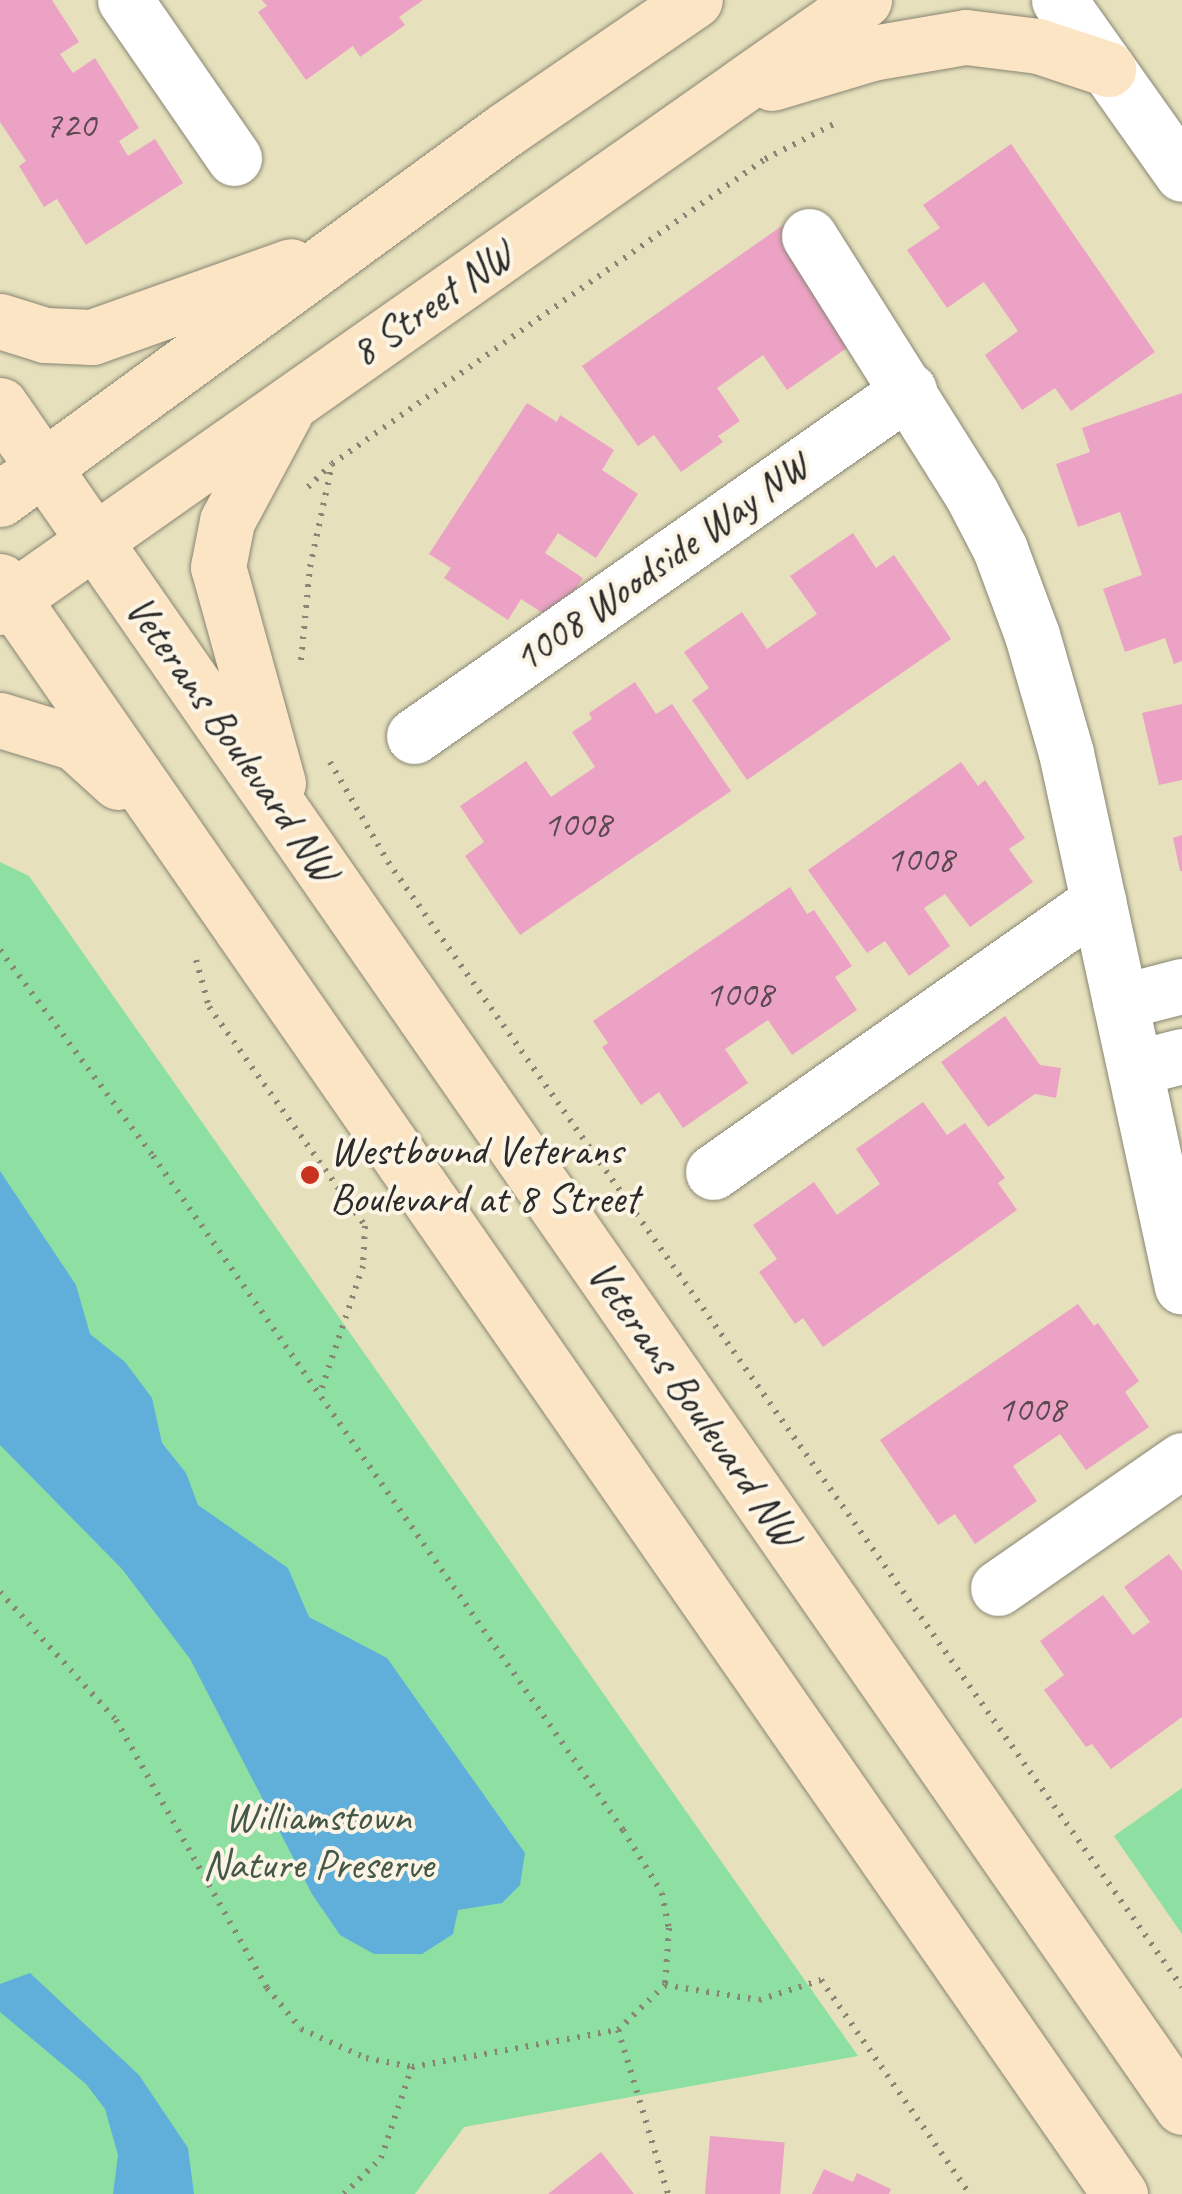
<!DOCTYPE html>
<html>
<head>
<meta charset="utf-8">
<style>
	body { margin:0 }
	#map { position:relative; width:1182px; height:2194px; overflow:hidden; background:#e6e0bc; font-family:Caveat,sans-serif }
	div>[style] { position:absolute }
	.green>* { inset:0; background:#8de0a2 }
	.water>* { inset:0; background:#5fafda }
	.building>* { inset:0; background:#eca2c4; transform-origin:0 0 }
	.path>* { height:6px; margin-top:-3px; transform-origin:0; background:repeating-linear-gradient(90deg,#888674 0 2.5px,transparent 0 10.5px) }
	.roads { filter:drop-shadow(0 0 2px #888674) drop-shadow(0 0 2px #888674) }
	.street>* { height:55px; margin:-27.5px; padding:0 27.5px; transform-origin:27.5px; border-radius:27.5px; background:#fff }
	.secondary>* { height:55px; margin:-27.5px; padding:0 27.5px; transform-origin:27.5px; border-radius:27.5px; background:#fce5c4 }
	.dots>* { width:28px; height:28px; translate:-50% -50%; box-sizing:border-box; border:5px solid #fcf5e5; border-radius:50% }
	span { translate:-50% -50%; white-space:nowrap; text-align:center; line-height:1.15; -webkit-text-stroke:8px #fcf5e5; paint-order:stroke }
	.number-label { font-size:38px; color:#5b4951 }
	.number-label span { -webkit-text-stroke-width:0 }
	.street-label { font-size:42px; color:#2b2b2b }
	.poi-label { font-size:42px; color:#2b2b2b }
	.left { translate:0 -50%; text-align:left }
	.park-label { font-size:42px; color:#445849 }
</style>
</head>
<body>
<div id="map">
	<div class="green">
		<i style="clip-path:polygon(0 862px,29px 876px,858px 2056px,464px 2127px,415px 2194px,0 2194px)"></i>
		<i style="clip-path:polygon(1182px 1788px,1182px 1934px,1114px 1836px)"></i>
	</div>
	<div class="water">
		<i style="clip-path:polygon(0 1171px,76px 1285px,90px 1334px,125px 1362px,152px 1398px,162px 1443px,186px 1473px,198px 1505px,288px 1568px,309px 1617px,387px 1658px,525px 1853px,520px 1885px,502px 1903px,458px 1910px,453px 1934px,422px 1954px,374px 1954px,340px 1935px,312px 1894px,190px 1659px,122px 1569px,0 1445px)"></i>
		<i style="clip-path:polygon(30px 1973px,139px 2075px,188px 2148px,194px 2194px,113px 2194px,118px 2155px,105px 2109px,86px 2084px,0 2012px,0 1984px)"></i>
	</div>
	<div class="building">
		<i style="clip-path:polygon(0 0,52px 0,79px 42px,60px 54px,73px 73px,95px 58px,139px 128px,119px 141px,128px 156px,155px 139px,183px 183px,86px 245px,57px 199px,44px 207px,19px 166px,26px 161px,0 122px)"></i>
		<i style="clip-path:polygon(262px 0,423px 0,399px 17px,405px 25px,360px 57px,353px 46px,306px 80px,258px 12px,267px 6px)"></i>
		<i style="clip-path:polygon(1011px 144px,1155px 352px,1071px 411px,1055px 388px,1022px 410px,985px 355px,1018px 331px,984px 282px,947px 308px,907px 250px,940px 228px,923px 205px)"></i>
		<i style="clip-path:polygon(786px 223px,851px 345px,787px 390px,763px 355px,717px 388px,740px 421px,718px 436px,723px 442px,681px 472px,654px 435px,638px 446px,582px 366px)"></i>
		<i style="clip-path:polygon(1182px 393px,1182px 661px,1174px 664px,1165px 638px,1125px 652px,1103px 589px,1142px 575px,1120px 512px,1078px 527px,1056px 464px,1090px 452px,1082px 428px)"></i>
		<i style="clip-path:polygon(527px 403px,557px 422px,560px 415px,614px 450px,602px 470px,638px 494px,596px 558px,558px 533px,545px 553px,583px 578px,555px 621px,521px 599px,508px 620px,444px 578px,451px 568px,429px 554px)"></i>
		<i style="clip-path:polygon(853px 533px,876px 568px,894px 555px,951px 639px,747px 780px,692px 700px,709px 688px,684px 652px,742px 612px,767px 649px,817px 614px,790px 576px)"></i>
		<i style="clip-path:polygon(635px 682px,656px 714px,672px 704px,731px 791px,520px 935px,465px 856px,484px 842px,460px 806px,526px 761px,551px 797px,595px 767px,572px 732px,592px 719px,589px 713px)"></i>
		<i style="clip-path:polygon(1182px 704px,1182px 780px,1159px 785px,1142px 713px)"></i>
		<i style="clip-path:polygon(961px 762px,978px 786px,985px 780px,1025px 838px,1009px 849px,1033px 882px,970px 927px,945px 894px,924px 908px,950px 946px,909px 976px,885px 941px,867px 953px,808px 870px)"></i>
		<i style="clip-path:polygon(1182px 835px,1182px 871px,1180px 871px,1173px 838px)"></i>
		<i style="clip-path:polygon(790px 887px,807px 914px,814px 910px,852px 966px,835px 977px,857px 1010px,792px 1055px,768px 1020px,725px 1049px,748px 1083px,683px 1128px,659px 1092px,641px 1105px,602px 1047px,608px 1043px,593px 1021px)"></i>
		<i style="clip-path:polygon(1005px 1016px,1040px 1065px,1061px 1068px,1056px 1098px,1035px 1094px,988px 1127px,941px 1062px)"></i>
		<i style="clip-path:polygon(923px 1102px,947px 1135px,965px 1123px,1005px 1178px,998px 1183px,1017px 1210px,823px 1347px,803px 1318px,795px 1324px,759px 1272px,777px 1259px,753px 1225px,814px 1182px,837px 1215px,880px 1184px,856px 1149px)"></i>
		<i style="clip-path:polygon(1078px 1304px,1094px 1326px,1098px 1323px,1139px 1381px,1125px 1392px,1149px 1427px,1086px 1470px,1060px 1434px,1013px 1466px,1037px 1501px,975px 1544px,955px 1514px,938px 1525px,880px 1440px)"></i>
		<i style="clip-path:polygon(1169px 1554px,1182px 1571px,1182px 1717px,1111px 1769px,1092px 1744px,1086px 1747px,1044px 1690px,1064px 1675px,1040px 1641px,1103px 1595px,1133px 1635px,1150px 1622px,1124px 1587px)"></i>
		<i style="left:710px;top:2136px;width:75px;height:58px;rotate:5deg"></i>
		<i style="clip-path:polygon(601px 2152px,634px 2194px,548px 2194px)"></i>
		<i style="clip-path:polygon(824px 2169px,853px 2182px,857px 2173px,891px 2189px,889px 2194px,812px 2194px)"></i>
	</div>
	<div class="path">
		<i style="left:308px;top:487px;width:33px;rotate:-44deg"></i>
		<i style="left:332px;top:464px;width:530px;rotate:-35.16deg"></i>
		<i style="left:765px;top:159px;width:80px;rotate:-26.9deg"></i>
		<i style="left:301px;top:660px;width:93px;rotate:-84.5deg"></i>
		<i style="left:310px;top:567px;width:105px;rotate:-77.9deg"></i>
		<i style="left:330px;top:762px;width:116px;rotate:59.9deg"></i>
		<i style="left:388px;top:862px;width:1377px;rotate:54.79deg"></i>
		<i style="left:0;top:950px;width:257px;rotate:53.4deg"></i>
		<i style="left:153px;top:1156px;width:822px;rotate:55.11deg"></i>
		<i style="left:623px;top:1830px;width:74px;rotate:58.2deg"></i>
		<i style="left:662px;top:1893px;width:36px;rotate:79deg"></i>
		<i style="left:669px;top:1928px;width:57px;rotate:94deg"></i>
		<i style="left:196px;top:960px;width:49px;rotate:74.5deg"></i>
		<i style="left:209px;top:1007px;width:269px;rotate:54.5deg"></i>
		<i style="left:365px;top:1226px;width:40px;rotate:92.9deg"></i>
		<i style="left:363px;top:1266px;width:134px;rotate:108.7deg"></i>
		<i style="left:0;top:1592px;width:173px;rotate:47.8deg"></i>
		<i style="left:116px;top:1720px;width:308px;rotate:60.6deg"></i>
		<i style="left:267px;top:1988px;width:53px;rotate:50.3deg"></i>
		<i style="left:301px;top:2029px;width:71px;rotate:24deg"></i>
		<i style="left:366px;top:2058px;width:47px;rotate:11.1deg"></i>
		<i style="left:618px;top:2030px;width:65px;rotate:-43.8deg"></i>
		<i style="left:665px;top:1985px;width:95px;rotate:9.1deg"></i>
		<i style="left:759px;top:2000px;width:65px;rotate:-17.9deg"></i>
		<i style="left:821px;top:1980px;width:261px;rotate:55.2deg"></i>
		<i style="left:344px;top:2194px;width:52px;rotate:-44.2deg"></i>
		<i style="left:381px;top:2158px;width:96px;rotate:-71.2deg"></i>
		<i style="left:412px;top:2067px;width:209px;rotate:-10.2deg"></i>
		<i style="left:618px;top:2030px;width:171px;rotate:73deg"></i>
	</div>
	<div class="roads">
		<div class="street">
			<i style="left:125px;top:0;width:192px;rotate:55.4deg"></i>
			<i style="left:1059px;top:0;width:213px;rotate:54.7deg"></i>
			<i style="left:809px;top:236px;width:304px;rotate:57.8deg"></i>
			<i style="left:971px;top:493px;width:63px;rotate:62.6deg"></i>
			<i style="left:1000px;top:549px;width:92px;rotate:69.6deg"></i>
			<i style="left:1032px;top:635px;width:123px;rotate:73.9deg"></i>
			<i style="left:1066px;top:753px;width:546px;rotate:77.74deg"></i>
			<i style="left:414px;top:736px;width:604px;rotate:-34.95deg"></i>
			<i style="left:1120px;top:1002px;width:64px;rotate:-14.5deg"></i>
			<i style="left:1135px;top:1068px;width:49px;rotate:-14.3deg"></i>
			<i style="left:713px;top:1172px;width:471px;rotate:-35.1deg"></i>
			<i style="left:998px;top:1588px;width:224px;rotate:-34.8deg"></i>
		</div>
		<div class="secondary">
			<i style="left:772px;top:83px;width:104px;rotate:-16.7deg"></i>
			<i style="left:872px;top:53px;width:95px;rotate:-9.7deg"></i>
			<i style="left:966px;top:37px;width:73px;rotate:7.1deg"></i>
			<i style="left:1038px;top:46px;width:74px;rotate:18.2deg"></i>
			<i style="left:0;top:321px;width:47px;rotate:17.3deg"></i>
			<i style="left:45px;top:335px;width:47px;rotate:2.4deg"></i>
			<i style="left:92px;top:337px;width:211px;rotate:-19.6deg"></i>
			<i style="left:0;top:405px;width:2072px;rotate:55.22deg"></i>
			<i style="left:0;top:499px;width:625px;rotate:-36.16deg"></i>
			<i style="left:505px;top:130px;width:230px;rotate:-34.4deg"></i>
			<i style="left:0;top:581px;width:1964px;rotate:55.23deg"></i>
			<i style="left:0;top:607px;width:1056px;rotate:-35.09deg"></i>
			<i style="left:0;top:720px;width:78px;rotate:17deg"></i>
			<i style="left:75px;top:743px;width:58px;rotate:42.2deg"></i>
			<i style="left:278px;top:783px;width:224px;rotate:-105.5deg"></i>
			<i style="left:218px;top:567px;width:47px;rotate:-78.9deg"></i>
			<i style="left:227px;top:521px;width:123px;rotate:-61.8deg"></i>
		</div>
	</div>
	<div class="dots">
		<i style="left:310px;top:1175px;background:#c8321e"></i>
	</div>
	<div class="number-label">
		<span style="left:70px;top:125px">720</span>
		<span style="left:577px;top:824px">1008</span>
		<span style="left:920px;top:859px">1008</span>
		<span style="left:739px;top:994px">1008</span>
		<span style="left:1031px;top:1409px">1008</span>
	</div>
	<div class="street-label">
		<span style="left:432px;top:304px;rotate:-35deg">8 Street NW</span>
		<span style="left:661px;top:563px;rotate:-35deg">1008 Woodside Way NW</span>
		<span style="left:232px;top:739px;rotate:55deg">Veterans Boulevard NW</span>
		<span style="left:694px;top:1404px;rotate:55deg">Veterans Boulevard NW</span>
	</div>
	<div class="poi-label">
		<span class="left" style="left:330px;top:1175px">Westbound Veterans<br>Boulevard at 8 Street</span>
	</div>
	<div class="park-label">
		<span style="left:318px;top:1841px">Williamstown<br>Nature Preserve</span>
	</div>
</div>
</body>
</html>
